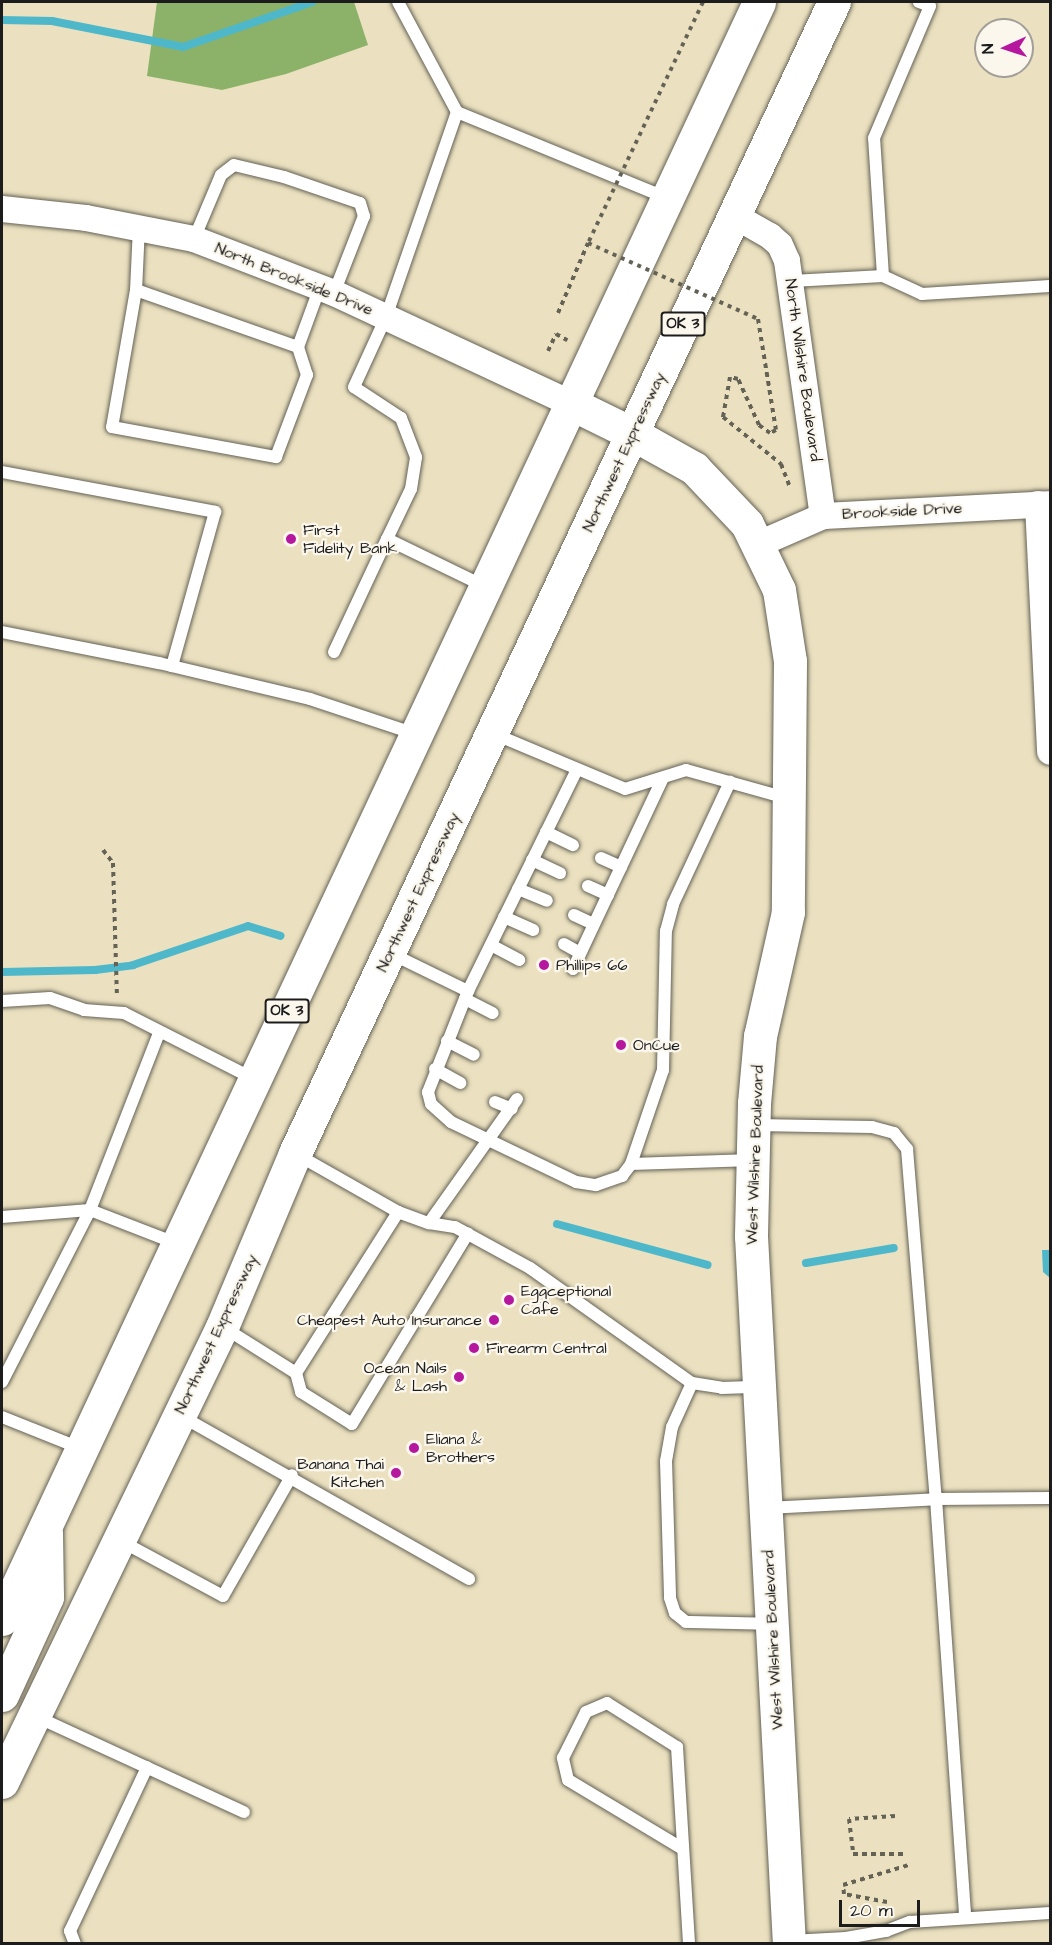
<!DOCTYPE html>
<html>
<head>
<meta charset="utf-8">
<style>
	body { margin:0 }
	#map { position:relative; width:1052px; height:1945px; overflow:hidden; background:#ebe1c0; font-family:"Architects Daughter",sans-serif }
	div>[style] { position:absolute }
	.forest>* { inset:0; background:#8bb268 }
	.water>* { inset:0; background:#4eb8ca }
	.stream>* { height:8px; margin:-4px; padding:0 4px; transform-origin:4px; border-radius:4px; background:#4eb8ca }
	.path>* { height:4px; margin-top:-2px; transform-origin:0; background:repeating-linear-gradient(90deg,#646155 0 4.5px,transparent 0 9px) }
	.roads { filter:drop-shadow(0 0 2px #646155) drop-shadow(0 0 2px #646155) }
	.lane>* { height:12px; margin:-6px; padding:0 6px; transform-origin:6px; border-radius:6px; background:#fff }
	.street>* { height:26px; margin:-13px; padding:0 13px; transform-origin:13px; border-radius:13px; background:#fff }
	.secondary>* { height:33px; margin:-16.5px; padding:0 16.5px; transform-origin:16.5px; border-radius:16.5px; background:#fff }
	.highway>* { height:33px; margin:-16.5px; padding:0 16.5px; transform-origin:16.5px; border-radius:16.5px; background:#fff }
	.path-bridge>* { height:4px; margin-top:-2px; transform-origin:0; background:repeating-linear-gradient(90deg,#646155 0 4.5px,transparent 0 9px) }
	.dots>* { width:16px; height:16px; translate:-50% -50%; box-sizing:border-box; border:3px solid #fbf7ec; border-radius:50% }
	span { translate:-50% -50%; white-space:nowrap; text-align:center; line-height:1.15; -webkit-text-stroke:4.5px #fbf7ec; paint-order:stroke }
	.shield-label span { padding:2px 4px; background:#fbf7ec; border:2px solid; border-radius:4px; -webkit-text-stroke-width:0 }
	.shield-label { font-size:15px; color:#1c1c1c; font-weight:700 }
	.street-label { font-size:16px; color:#1c1c1c }
	.poi-label { font-size:16px; color:#1c1c1c }
	.left { translate:0 -50%; text-align:left }
	.right { translate:-100% -50%; text-align:right }
	.frame { position:absolute; inset:0; border:3px solid #1c1c1c; pointer-events:none }
	.north { position:absolute; left:974px; top:18px; width:60px; height:60px; box-sizing:border-box; background:#fbf7ec; border:2px solid #a29f99; border-radius:50%; rotate:267deg; font-size:16px; font-weight:700; line-height:24px; text-align:center; color:#1c1c1c }
	.north::after { content:''; display:block; margin:auto; width:21px; height:27px; background:#b5179e; clip-path:polygon(50% 0,100% 100%,50% 72%,0 100%) }
	.scale { position:absolute; left:839px; top:1900px; width:81px; height:27px; box-sizing:border-box; border:3px solid #1c1c1c; border-top:0; padding-left:8px; font-size:18px; line-height:21px; white-space:nowrap; color:#1c1c1c; -webkit-text-stroke:4px #fbf7ec; paint-order:stroke }
</style>
</head>
<body>
<div id="map">
	<div class="forest">
		<i style="clip-path:polygon(157px 2px,354px 2px,368px 45px,286px 74px,222px 90px,147px 76px)"></i>
	</div>
	<div class="water">
		<i style="clip-path:polygon(1042px 1250px,1050px 1250px,1050px 1278px,1043px 1272px)"></i>
	</div>
	<div class="stream">
		<i style="left:2px;top:20px;width:50px;rotate:1.1deg"></i>
		<i style="left:52px;top:21px;width:134px;rotate:11.2deg"></i>
		<i style="left:183px;top:47px;width:137px;rotate:-19.2deg"></i>
		<i style="left:2px;top:972px;width:93px;rotate:-1.2deg"></i>
		<i style="left:95px;top:970px;width:38px;rotate:-7deg"></i>
		<i style="left:133px;top:965px;width:121px;rotate:-18.7deg"></i>
		<i style="left:248px;top:926px;width:34px;rotate:17deg"></i>
		<i style="left:557px;top:1224px;width:156px;rotate:15.2deg"></i>
		<i style="left:806px;top:1263px;width:89px;rotate:-9.7deg"></i>
	</div>
	<div class="path">
		<i style="left:558px;top:313px;width:76px;rotate:-66.8deg"></i>
		<i style="left:548px;top:351px;width:19px;rotate:-65deg"></i>
		<i style="left:556px;top:334px;width:13px;rotate:29deg"></i>
		<i style="left:781px;top:464px;width:25px;rotate:69deg"></i>
		<i style="left:103px;top:850px;width:16px;rotate:52deg"></i>
		<i style="left:113px;top:863px;width:132px;rotate:88.3deg"></i>
		<i style="left:895px;top:1816px;width:46px;rotate:176.3deg"></i>
		<i style="left:849px;top:1819px;width:35px;rotate:83deg"></i>
		<i style="left:853px;top:1854px;width:53px"></i>
		<i style="left:887px;top:1902px;width:44px;rotate:-169.5deg"></i>
		<i style="left:844px;top:1894px;width:9px;rotate:-96deg"></i>
		<i style="left:843px;top:1885px;width:69px;rotate:-16.9deg"></i>
	</div>
	<div class="roads">
		<div class="lane">
			<i style="left:457px;top:112px;width:227px;rotate:22.3deg"></i>
			<i style="left:139px;top:227px;width:63px;rotate:92.7deg"></i>
			<i style="left:136px;top:290px;width:139px;rotate:99.9deg"></i>
			<i style="left:112px;top:427px;width:167px;rotate:10.4deg"></i>
			<i style="left:276px;top:457px;width:88px;rotate:-69.3deg"></i>
			<i style="left:307px;top:375px;width:29px;rotate:-108deg"></i>
			<i style="left:298px;top:347px;width:64px;rotate:-69.9deg"></i>
			<i style="left:194px;top:239px;width:69px;rotate:-67.1deg"></i>
			<i style="left:221px;top:175px;width:16px;rotate:-38deg"></i>
			<i style="left:234px;top:165px;width:51px;rotate:13.5deg"></i>
			<i style="left:284px;top:177px;width:80px;rotate:18.9deg"></i>
			<i style="left:360px;top:203px;width:14px;rotate:73deg"></i>
			<i style="left:364px;top:216px;width:83px;rotate:111.3deg"></i>
			<i style="left:883px;top:276px;width:43px;rotate:24.8deg"></i>
			<i style="left:922px;top:294px;width:128px;rotate:-3.6deg"></i>
			<i style="left:792px;top:281px;width:91px;rotate:-3.1deg"></i>
			<i style="left:883px;top:276px;width:138px;rotate:-93.7deg"></i>
			<i style="left:874px;top:138px;width:143px;rotate:-67deg"></i>
			<i style="left:930px;top:6px;width:12px;rotate:-160deg"></i>
			<i style="left:136px;top:290px;width:172px;rotate:19.4deg"></i>
			<i style="left:2px;top:472px;width:217px;rotate:10.6deg"></i>
			<i style="left:215px;top:512px;width:160px;rotate:105.6deg"></i>
			<i style="left:387px;top:539px;width:55px;rotate:-64.4deg"></i>
			<i style="left:411px;top:489px;width:32px;rotate:-81deg"></i>
			<i style="left:416px;top:457px;width:42px;rotate:-111deg"></i>
			<i style="left:401px;top:418px;width:56px;rotate:-146.6deg"></i>
			<i style="left:354px;top:387px;width:77px;rotate:-65.4deg"></i>
			<i style="left:386px;top:317px;width:217px;rotate:-70.9deg"></i>
			<i style="left:457px;top:112px;width:125px;rotate:-118.2deg"></i>
			<i style="left:2px;top:632px;width:160px;rotate:11.2deg"></i>
			<i style="left:159px;top:663px;width:155px;rotate:13.4deg"></i>
			<i style="left:310px;top:699px;width:111px;rotate:18.4deg"></i>
			<i style="left:334px;top:652px;width:125px;rotate:-64.9deg"></i>
			<i style="left:387px;top:539px;width:108px;rotate:25.9deg"></i>
			<i style="left:492px;top:733px;width:144px;rotate:22.8deg"></i>
			<i style="left:625px;top:789px;width:64px;rotate:-17.3deg"></i>
			<i style="left:686px;top:770px;width:104px;rotate:15.6deg"></i>
			<i style="left:546px;top:832px;width:30px;rotate:26deg"></i>
			<i style="left:601px;top:858px;width:22px;rotate:24deg"></i>
			<i style="left:532px;top:860px;width:31px;rotate:25deg"></i>
			<i style="left:588px;top:886px;width:22px;rotate:24deg"></i>
			<i style="left:518px;top:889px;width:31px;rotate:22deg"></i>
			<i style="left:574px;top:915px;width:21px;rotate:25deg"></i>
			<i style="left:504px;top:917px;width:32px;rotate:24deg"></i>
			<i style="left:564px;top:944px;width:18px;rotate:29deg"></i>
			<i style="left:491px;top:945px;width:32px;rotate:28deg"></i>
			<i style="left:390px;top:953px;width:87px;rotate:26deg"></i>
			<i style="left:468px;top:991px;width:247px;rotate:-63.8deg"></i>
			<i style="left:573px;top:969px;width:211px;rotate:-64.8deg"></i>
			<i style="left:468px;top:991px;width:109px;rotate:111.6deg"></i>
			<i style="left:428px;top:1092px;width:12px;rotate:76deg"></i>
			<i style="left:431px;top:1104px;width:27px;rotate:42deg"></i>
			<i style="left:451px;top:1122px;width:139px;rotate:25.6deg"></i>
			<i style="left:576px;top:1182px;width:20px;rotate:9deg"></i>
			<i style="left:596px;top:1185px;width:28px;rotate:-19deg"></i>
			<i style="left:622px;top:1176px;width:15px;rotate:-53deg"></i>
			<i style="left:631px;top:1164px;width:122px;rotate:-1.9deg"></i>
			<i style="left:465px;top:999px;width:31px;rotate:27deg"></i>
			<i style="left:2px;top:1001px;width:48px;rotate:-3.6deg"></i>
			<i style="left:50px;top:998px;width:36px;rotate:19deg"></i>
			<i style="left:84px;top:1010px;width:40px;rotate:4.3deg"></i>
			<i style="left:124px;top:1013px;width:146px;rotate:26.9deg"></i>
			<i style="left:447px;top:1041px;width:30px;rotate:27deg"></i>
			<i style="left:435px;top:1069px;width:29px;rotate:29deg"></i>
			<i style="left:495px;top:1102px;width:18px;rotate:22deg"></i>
			<i style="left:755px;top:1125px;width:117px;rotate:1deg"></i>
			<i style="left:872px;top:1127px;width:23px;rotate:15deg"></i>
			<i style="left:894px;top:1133px;width:21px;rotate:51deg"></i>
			<i style="left:907px;top:1149px;width:351px;rotate:85.3deg"></i>
			<i style="left:936px;top:1499px;width:420px;rotate:86deg"></i>
			<i style="left:296px;top:1154px;width:117px;rotate:29.6deg"></i>
			<i style="left:398px;top:1212px;width:33px;rotate:20deg"></i>
			<i style="left:429px;top:1223px;width:152px;rotate:-54.6deg"></i>
			<i style="left:631px;top:1164px;width:99px;rotate:-71.2deg"></i>
			<i style="left:663px;top:1070px;width:139px;rotate:-88.8deg"></i>
			<i style="left:666px;top:931px;width:28px;rotate:-75deg"></i>
			<i style="left:673px;top:904px;width:135px;rotate:-65deg"></i>
			<i style="left:2px;top:1217px;width:88px;rotate:-4.5deg"></i>
			<i style="left:90px;top:1210px;width:91px;rotate:21.2deg"></i>
			<i style="left:429px;top:1223px;width:26px;rotate:9deg"></i>
			<i style="left:455px;top:1227px;width:85px;rotate:28.7deg"></i>
			<i style="left:530px;top:1268px;width:199px;rotate:35.4deg"></i>
			<i style="left:692px;top:1383px;width:30px;rotate:9deg"></i>
			<i style="left:722px;top:1388px;width:36px;rotate:-2deg"></i>
			<i style="left:223px;top:1327px;width:86px;rotate:32.2deg"></i>
			<i style="left:296px;top:1373px;width:191px;rotate:-57.6deg"></i>
			<i style="left:296px;top:1373px;width:20px;rotate:75deg"></i>
			<i style="left:301px;top:1392px;width:60px;rotate:32.1deg"></i>
			<i style="left:352px;top:1424px;width:223px;rotate:-58.7deg"></i>
			<i style="left:2px;top:1382px;width:193px;rotate:-62.9deg"></i>
			<i style="left:90px;top:1210px;width:190px;rotate:-68.7deg"></i>
			<i style="left:692px;top:1383px;width:48px;rotate:114.4deg"></i>
			<i style="left:672px;top:1427px;width:35px;rotate:100deg"></i>
			<i style="left:666px;top:1461px;width:137px;rotate:88.3deg"></i>
			<i style="left:670px;top:1598px;width:16px;rotate:72deg"></i>
			<i style="left:675px;top:1613px;width:14px;rotate:39deg"></i>
			<i style="left:686px;top:1622px;width:85px;rotate:1.3deg"></i>
			<i style="left:181px;top:1416px;width:331px;rotate:29.5deg"></i>
			<i style="left:2px;top:1417px;width:84px;rotate:21.7deg"></i>
			<i style="left:767px;top:1508px;width:169px;rotate:-3deg"></i>
			<i style="left:936px;top:1499px;width:114px;rotate:-0.5deg"></i>
			<i style="left:119px;top:1540px;width:118px;rotate:28.3deg"></i>
			<i style="left:223px;top:1596px;width:139px;rotate:-60.3deg"></i>
			<i style="left:35px;top:1716px;width:230px;rotate:24.7deg"></i>
			<i style="left:683px;top:1849px;width:134px;rotate:-149deg"></i>
			<i style="left:568px;top:1780px;width:23px;rotate:-103deg"></i>
			<i style="left:563px;top:1758px;width:51px;rotate:-63.4deg"></i>
			<i style="left:586px;top:1712px;width:23px;rotate:-23deg"></i>
			<i style="left:607px;top:1703px;width:83px;rotate:32.2deg"></i>
			<i style="left:677px;top:1747px;width:197px;rotate:86.5deg"></i>
			<i style="left:791px;top:1941px;width:55px;rotate:-3.1deg"></i>
			<i style="left:846px;top:1938px;width:41px;rotate:-9.9deg"></i>
			<i style="left:886px;top:1931px;width:26px;rotate:-21deg"></i>
			<i style="left:910px;top:1922px;width:140px;rotate:-3.7deg"></i>
			<i style="left:75px;top:1944px;width:14px;rotate:-111deg"></i>
			<i style="left:70px;top:1931px;width:181px;rotate:-64.8deg"></i>
		</div>
		<div class="street">
			<i style="left:2px;top:209px;width:84px;rotate:6.1deg"></i>
			<i style="left:86px;top:218px;width:110px;rotate:11deg"></i>
			<i style="left:194px;top:239px;width:150px;rotate:21.1deg"></i>
			<i style="left:334px;top:293px;width:260px;rotate:25deg"></i>
			<i style="left:733px;top:215px;width:43px;rotate:29.6deg"></i>
			<i style="left:770px;top:236px;width:13px;rotate:42deg"></i>
			<i style="left:780px;top:245px;width:17px;rotate:66deg"></i>
			<i style="left:787px;top:261px;width:258px;rotate:82deg"></i>
			<i style="left:1038px;top:504px;width:248px;rotate:87.2deg"></i>
			<i style="left:759px;top:544px;width:70px;rotate:-23.6deg"></i>
			<i style="left:823px;top:516px;width:227px;rotate:-3deg"></i>
		</div>
		<div class="secondary">
			<i style="left:633px;top:434px;width:70px;rotate:29.1deg"></i>
			<i style="left:694px;top:468px;width:77px;rotate:46.6deg"></i>
			<i style="left:747px;top:524px;width:73px;rotate:64.1deg"></i>
			<i style="left:779px;top:590px;width:72px;rotate:81.2deg"></i>
			<i style="left:790px;top:661px;width:251px;rotate:90.5deg"></i>
			<i style="left:788px;top:912px;width:127px;rotate:102.7deg"></i>
			<i style="left:760px;top:1036px;width:67px;rotate:95.1deg"></i>
			<i style="left:754px;top:1103px;width:133px;rotate:91.3deg"></i>
			<i style="left:751px;top:1236px;width:709px;rotate:86.93deg"></i>
		</div>
		<div class="highway">
			<i style="left:570px;top:403px;width:70px;rotate:26.2deg"></i>
			<i style="left:2px;top:1619px;width:1785px;rotate:-64.91deg"></i>
			<i style="left:2px;top:1695px;width:108px;rotate:-65.3deg"></i>
			<i style="left:47px;top:1597px;width:65px;rotate:-90.9deg"></i>
			<i style="left:2px;top:1782px;width:505px;rotate:-64.2deg"></i>
			<i style="left:222px;top:1327px;width:189px;rotate:-67.2deg"></i>
			<i style="left:295px;top:1153px;width:1271px;rotate:-64.91deg"></i>
		</div>
	</div>
	<div class="path-bridge">
		<i style="left:703px;top:2px;width:267px;rotate:115.5deg"></i>
		<i style="left:588px;top:243px;width:186px;rotate:24.1deg"></i>
		<i style="left:758px;top:319px;width:112px;rotate:80.8deg"></i>
		<i style="left:776px;top:430px;width:7px;rotate:153deg"></i>
		<i style="left:770px;top:433px;width:14px;rotate:-144deg"></i>
		<i style="left:759px;top:425px;width:51px;rotate:-114.5deg"></i>
		<i style="left:738px;top:379px;width:8px;rotate:-166deg"></i>
		<i style="left:730px;top:377px;width:41px;rotate:99.9deg"></i>
		<i style="left:723px;top:417px;width:75px;rotate:39deg"></i>
	</div>
	<div class="dots">
		<i style="left:291px;top:539px;background:#b5179e"></i>
		<i style="left:544px;top:965px;background:#b5179e"></i>
		<i style="left:621px;top:1045px;background:#b5179e"></i>
		<i style="left:509px;top:1300px;background:#b5179e"></i>
		<i style="left:494px;top:1320px;background:#b5179e"></i>
		<i style="left:474px;top:1348px;background:#b5179e"></i>
		<i style="left:459px;top:1377px;background:#b5179e"></i>
		<i style="left:414px;top:1448px;background:#b5179e"></i>
		<i style="left:396px;top:1473px;background:#b5179e"></i>
	</div>
	<div class="shield-label">
		<span style="left:683px;top:324px">OK 3</span>
		<span style="left:287px;top:1011px">OK 3</span>
	</div>
	<div class="street-label">
		<span style="left:294px;top:279px;rotate:22deg">North Brookside Drive</span>
		<span style="left:803px;top:370px;rotate:82deg">North Wilshire Boulevard</span>
		<span style="left:624px;top:452px;rotate:-65deg">Northwest Expressway</span>
		<span style="left:902px;top:511px;rotate:-3deg">Brookside Drive</span>
		<span style="left:418px;top:892px;rotate:-65deg">Northwest Expressway</span>
		<span style="left:755px;top:1155px;rotate:-88deg">West Wilshire Boulevard</span>
		<span style="left:216px;top:1334px;rotate:-65deg">Northwest Expressway</span>
		<span style="left:773px;top:1640px;rotate:-93deg">West Wilshire Boulevard</span>
	</div>
	<div class="poi-label">
		<span class="left" style="left:303px;top:539px">First<br>Fidelity Bank</span>
		<span class="left" style="left:556px;top:965px">Phillips 66</span>
		<span class="left" style="left:633px;top:1045px">OnCue</span>
		<span class="left" style="left:521px;top:1300px">Eggceptional<br>Cafe</span>
		<span class="right" style="left:482px;top:1320px">Cheapest Auto Insurance</span>
		<span class="left" style="left:486px;top:1348px">Firearm Central</span>
		<span class="right" style="left:447px;top:1377px">Ocean Nails<br>&amp; Lash</span>
		<span class="left" style="left:426px;top:1448px">Eliana &amp;<br>Brothers</span>
		<span class="right" style="left:384px;top:1473px">Banana Thai<br>Kitchen</span>
	</div>
	<div class="frame"></div>
	<div class="north">N</div>
	<div class="scale">20 m</div>
</div>
</body>
</html>
